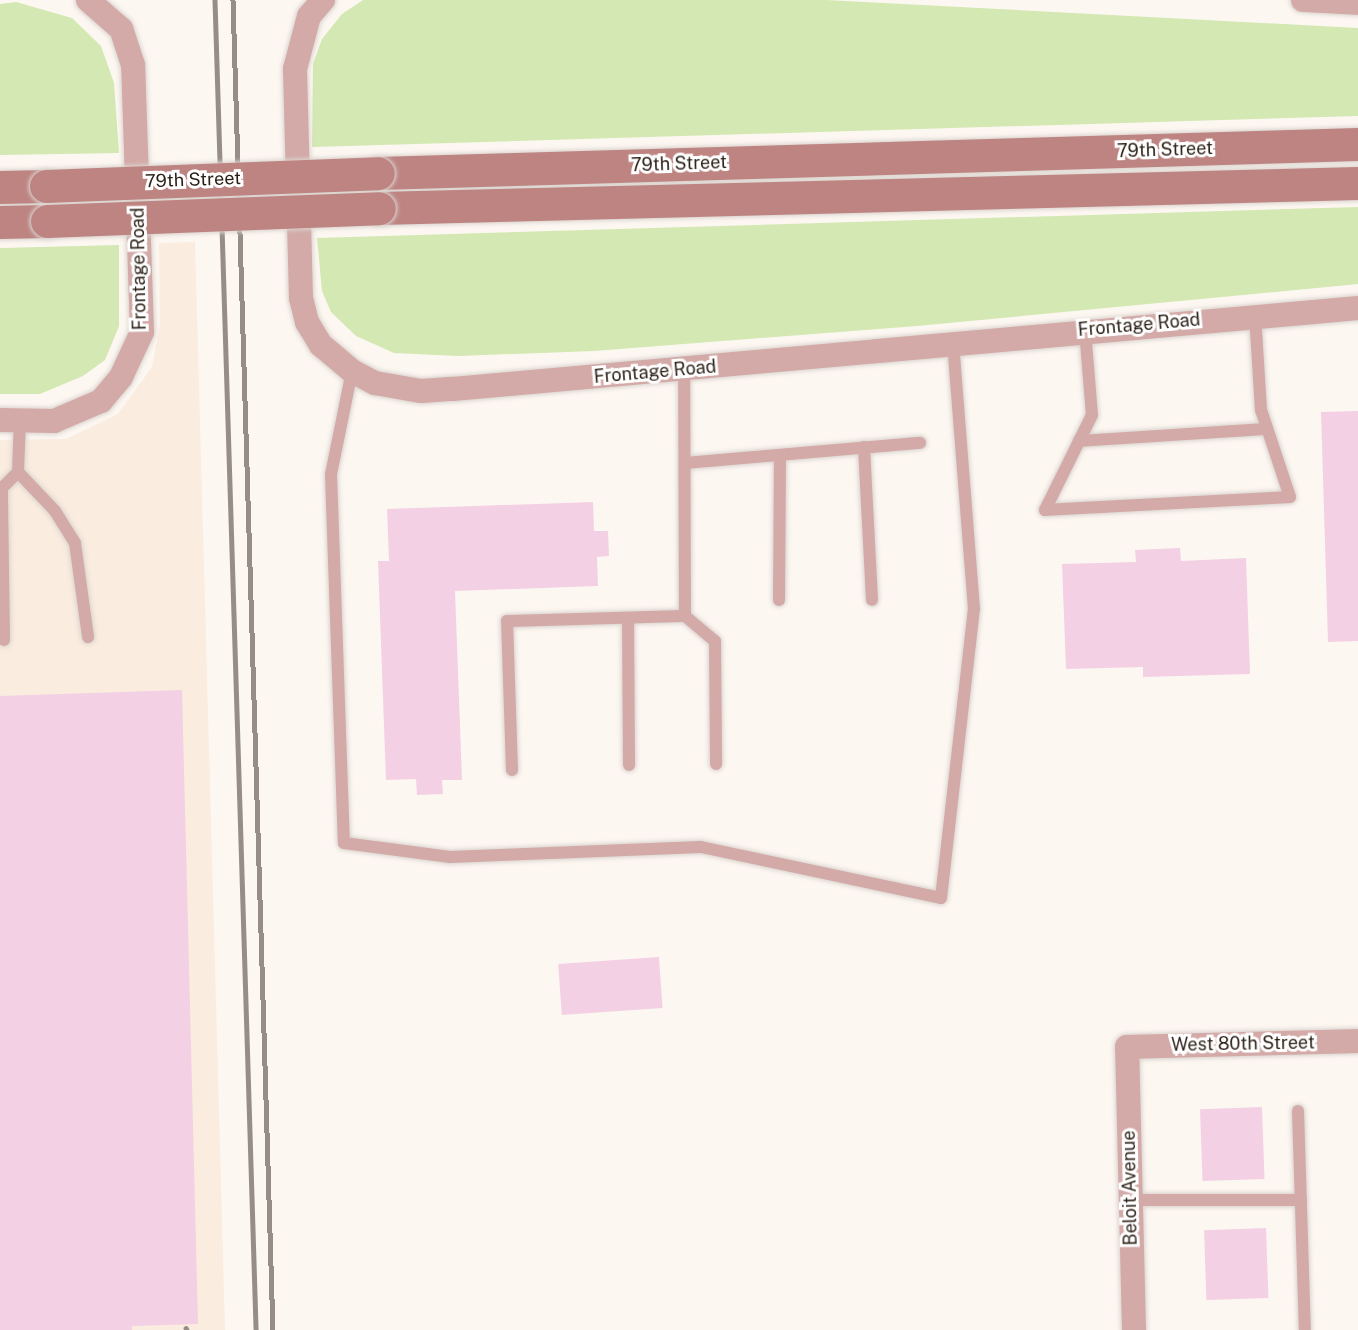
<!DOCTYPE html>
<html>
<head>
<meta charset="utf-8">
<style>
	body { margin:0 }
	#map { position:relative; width:1358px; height:1330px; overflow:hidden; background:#fdf7f2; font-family:"Public Sans",sans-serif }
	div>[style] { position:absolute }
	.built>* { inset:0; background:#faecdf }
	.green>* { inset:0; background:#d3e8b2 }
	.building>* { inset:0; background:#f3d0e4; transform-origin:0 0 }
	.roads { filter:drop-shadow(0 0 2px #dbd4cf) drop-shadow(0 0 2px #dbd4cf) }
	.lane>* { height:12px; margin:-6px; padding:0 6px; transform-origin:6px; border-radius:6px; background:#d3aaa8 }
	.street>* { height:24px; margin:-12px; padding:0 12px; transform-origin:12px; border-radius:12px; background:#d3aaa8 }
	.secondary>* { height:33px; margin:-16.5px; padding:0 16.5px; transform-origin:16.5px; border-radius:16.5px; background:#bd8482 }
	.rail>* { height:4.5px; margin:-2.25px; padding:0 2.25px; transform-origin:2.25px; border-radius:2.25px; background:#958d86 }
	.bridges { filter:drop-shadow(0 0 2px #dbd4cf) drop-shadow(0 0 2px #dbd4cf) }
	.secondary-bridge>* { height:33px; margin:-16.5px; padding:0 16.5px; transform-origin:16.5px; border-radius:16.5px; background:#bd8482 }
	span { translate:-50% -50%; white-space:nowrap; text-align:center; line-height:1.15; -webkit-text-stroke:6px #fff; paint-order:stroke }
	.street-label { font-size:18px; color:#2a1f16 }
</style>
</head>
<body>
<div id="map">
	<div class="built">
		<i style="clip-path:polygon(195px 242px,225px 1330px,0 1330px,0 440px,66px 439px,118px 414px,152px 367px,160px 325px,159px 243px)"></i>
	</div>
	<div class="green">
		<i style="clip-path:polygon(363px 0,826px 0,1358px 28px,1358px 116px,312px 147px,313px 64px,322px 39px,342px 14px)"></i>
		<i style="clip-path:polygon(16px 2px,72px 18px,101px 46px,114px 83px,119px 153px,0 155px,0 4px)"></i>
		<i style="clip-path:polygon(1358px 207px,1358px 284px,917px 326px,594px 351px,458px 356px,394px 353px,356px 336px,331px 312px,322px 291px,317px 238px)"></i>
		<i style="clip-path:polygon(119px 245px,119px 326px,105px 360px,83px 376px,40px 394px,0 394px,0 248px)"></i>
	</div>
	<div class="building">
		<i style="clip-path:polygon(1358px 411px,1358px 641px,1328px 642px,1321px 412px)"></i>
		<i style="clip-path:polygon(593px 502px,594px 531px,608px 531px,609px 556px,597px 557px,598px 586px,455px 591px,462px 780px,442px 780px,443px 794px,417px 795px,416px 779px,386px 780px,378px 561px,389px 561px,387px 509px)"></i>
		<i style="clip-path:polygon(1180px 548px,1181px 561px,1246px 558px,1250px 674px,1143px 677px,1143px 667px,1066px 669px,1062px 564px,1136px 562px,1135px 550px)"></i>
		<i style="clip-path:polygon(182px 690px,198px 1324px,132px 1326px,132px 1330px,0 1330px,0 696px)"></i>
		<i style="left:659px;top:957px;width:51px;height:101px;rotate:86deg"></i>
		<i style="left:1262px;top:1107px;width:72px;height:62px;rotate:88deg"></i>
		<i style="left:1266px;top:1228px;width:70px;height:62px;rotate:88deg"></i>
	</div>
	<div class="roads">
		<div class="lane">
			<i style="left:1085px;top:330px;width:85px;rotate:85.3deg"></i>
			<i style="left:1092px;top:415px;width:106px;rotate:116.3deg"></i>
			<i style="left:1045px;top:510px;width:245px;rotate:-3deg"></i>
			<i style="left:1290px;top:497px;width:92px;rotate:-108.4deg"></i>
			<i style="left:1261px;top:410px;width:95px;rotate:-93.6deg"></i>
			<i style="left:352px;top:371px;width:105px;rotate:101.5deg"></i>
			<i style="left:331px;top:474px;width:369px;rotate:88deg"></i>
			<i style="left:344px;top:843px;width:107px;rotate:7.5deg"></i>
			<i style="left:450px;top:857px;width:251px;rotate:-2.3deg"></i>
			<i style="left:701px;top:847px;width:245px;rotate:12deg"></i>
			<i style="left:941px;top:898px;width:291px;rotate:-83.5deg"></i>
			<i style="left:974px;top:609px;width:267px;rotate:-94.5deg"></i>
			<i style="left:1079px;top:441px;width:188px;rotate:-3.7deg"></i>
			<i style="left:864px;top:447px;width:153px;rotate:87deg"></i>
			<i style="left:685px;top:463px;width:236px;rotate:-4.9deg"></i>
			<i style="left:18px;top:472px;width:54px;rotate:46.5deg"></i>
			<i style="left:55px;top:511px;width:38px;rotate:58deg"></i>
			<i style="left:75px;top:543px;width:95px;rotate:82.1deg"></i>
			<i style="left:779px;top:600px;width:145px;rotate:-89.6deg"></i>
			<i style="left:685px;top:616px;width:39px;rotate:40deg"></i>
			<i style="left:715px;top:641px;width:123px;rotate:89.5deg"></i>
			<i style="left:628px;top:618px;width:147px;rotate:89.6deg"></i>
			<i style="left:4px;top:640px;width:152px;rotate:-90.8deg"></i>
			<i style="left:2px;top:488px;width:23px;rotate:-45deg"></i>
			<i style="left:18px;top:472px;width:51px;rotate:-87.8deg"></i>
			<i style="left:512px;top:770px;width:149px;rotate:-91.9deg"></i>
			<i style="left:507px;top:621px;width:178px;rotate:-1.6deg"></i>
			<i style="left:685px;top:616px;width:246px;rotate:-90.2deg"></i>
			<i style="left:1298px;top:1111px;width:219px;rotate:88.2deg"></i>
			<i style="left:1130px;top:1200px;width:171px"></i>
		</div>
		<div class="street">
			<i style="left:323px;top:0;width:21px;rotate:131deg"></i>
			<i style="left:309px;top:16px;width:55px;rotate:104.8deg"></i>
			<i style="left:295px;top:69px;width:229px;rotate:88.5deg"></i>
			<i style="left:301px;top:298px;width:25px;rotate:76deg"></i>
			<i style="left:307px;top:322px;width:27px;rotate:59deg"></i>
			<i style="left:321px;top:345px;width:40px;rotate:40deg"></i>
			<i style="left:352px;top:371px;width:26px;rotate:28deg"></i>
			<i style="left:375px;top:383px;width:47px;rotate:9.9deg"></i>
			<i style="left:421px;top:391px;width:32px;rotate:-4deg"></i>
			<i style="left:453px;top:389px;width:909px;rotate:-5.11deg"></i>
			<i style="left:1303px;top:0;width:55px;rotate:3.1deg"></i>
			<i style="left:0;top:420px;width:54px;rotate:1.1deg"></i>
			<i style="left:54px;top:421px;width:51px;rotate:-23.1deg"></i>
			<i style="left:101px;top:401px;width:31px;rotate:-50deg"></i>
			<i style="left:121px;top:377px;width:50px;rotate:-65deg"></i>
			<i style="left:142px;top:332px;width:267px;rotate:-91.9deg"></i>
			<i style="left:133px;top:65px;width:38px;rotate:-108deg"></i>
			<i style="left:121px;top:29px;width:44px;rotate:-138.7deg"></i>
			<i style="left:1134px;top:1330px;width:283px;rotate:-91.4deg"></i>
			<i style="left:1127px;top:1047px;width:231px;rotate:-1.5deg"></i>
		</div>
		<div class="secondary">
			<i style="left:378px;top:173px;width:980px;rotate:-1.69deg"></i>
			<i style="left:0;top:187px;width:46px;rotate:-1.2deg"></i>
			<i style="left:379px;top:208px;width:979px;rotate:-1.46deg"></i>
			<i style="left:0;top:222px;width:47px;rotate:-1.2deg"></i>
		</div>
	</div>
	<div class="rail">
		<i style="left:215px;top:0;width:1331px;rotate:88.23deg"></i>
		<i style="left:233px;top:0;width:1331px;rotate:88.28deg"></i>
		<i style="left:186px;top:1328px;width:2px;rotate:63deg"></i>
	</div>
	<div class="bridges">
		<div class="secondary-bridge">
			<i style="left:46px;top:186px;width:332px;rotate:-2.2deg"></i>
			<i style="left:47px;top:221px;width:332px;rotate:-2.2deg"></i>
		</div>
	</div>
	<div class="street-label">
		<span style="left:1165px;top:150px;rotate:-2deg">79th Street</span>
		<span style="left:679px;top:164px;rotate:-2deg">79th Street</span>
		<span style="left:193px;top:180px;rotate:-2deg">79th Street</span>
		<span style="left:139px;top:269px;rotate:-91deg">Frontage Road</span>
		<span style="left:1139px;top:325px;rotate:-5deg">Frontage Road</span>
		<span style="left:655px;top:372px;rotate:-5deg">Frontage Road</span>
		<span style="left:1243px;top:1044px;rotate:-1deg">West 80th Street</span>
		<span style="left:1130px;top:1188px;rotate:-91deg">Beloit Avenue</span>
	</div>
</div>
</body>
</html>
